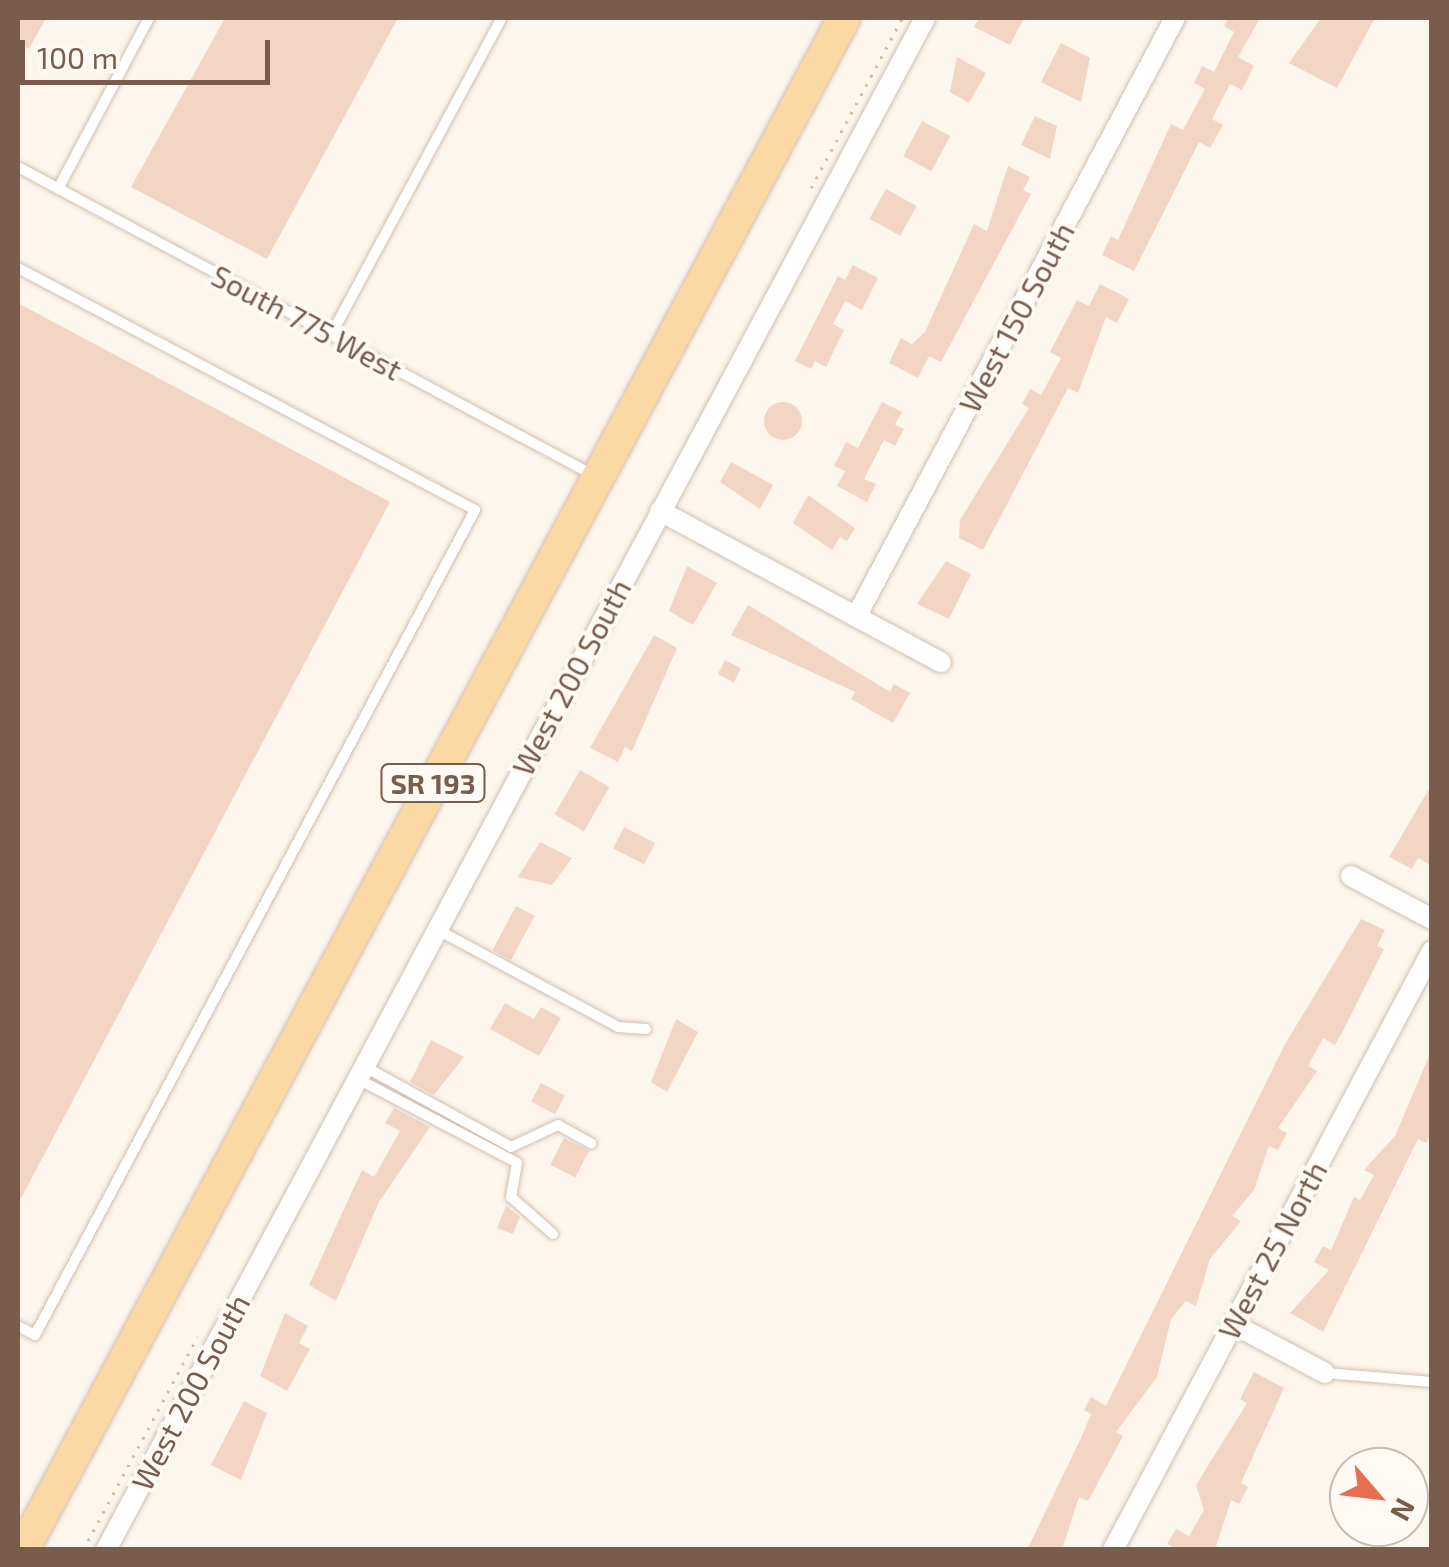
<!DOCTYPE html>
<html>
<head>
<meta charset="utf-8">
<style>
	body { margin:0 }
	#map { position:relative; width:1449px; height:1567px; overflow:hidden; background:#fdf6ec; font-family:"Exo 2",sans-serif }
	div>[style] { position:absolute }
	.building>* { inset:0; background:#f3d5c3; transform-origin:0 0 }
	.round { border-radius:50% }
	.path>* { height:2.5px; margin-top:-1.25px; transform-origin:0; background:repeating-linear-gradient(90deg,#d9b8a5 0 2.5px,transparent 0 10.5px) }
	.roads { filter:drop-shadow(0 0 2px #d1beb0) drop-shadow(0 0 2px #d1beb0) }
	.lane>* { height:10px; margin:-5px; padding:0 5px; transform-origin:5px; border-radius:5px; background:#fff }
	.street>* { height:20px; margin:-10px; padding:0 10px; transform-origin:10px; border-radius:10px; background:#fff }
	.primary>* { height:32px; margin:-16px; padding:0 16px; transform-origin:16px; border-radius:16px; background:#fbd9a5 }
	span { translate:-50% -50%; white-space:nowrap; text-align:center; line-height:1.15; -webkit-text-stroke:8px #fffaf3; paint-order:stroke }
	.shield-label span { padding:2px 8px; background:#fffaf3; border:2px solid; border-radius:8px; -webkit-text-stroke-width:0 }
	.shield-label { font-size:28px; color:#7a5c4d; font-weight:700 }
	.street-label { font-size:30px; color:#7a5c4d }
	.frame { position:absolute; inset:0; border:20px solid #7a5c4d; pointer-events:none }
	.north { position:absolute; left:1329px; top:1447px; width:100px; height:100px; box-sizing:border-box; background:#fffaf3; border:2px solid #cabbb1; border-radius:50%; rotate:118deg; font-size:28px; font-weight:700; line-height:40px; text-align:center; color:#7a5c4d }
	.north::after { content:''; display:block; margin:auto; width:35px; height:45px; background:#e76f51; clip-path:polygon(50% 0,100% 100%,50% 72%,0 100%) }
	.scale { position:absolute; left:20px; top:40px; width:250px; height:45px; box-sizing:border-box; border:5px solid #7a5c4d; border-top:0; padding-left:12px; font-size:30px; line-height:35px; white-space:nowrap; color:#7a5c4d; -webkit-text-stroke:8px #fffaf3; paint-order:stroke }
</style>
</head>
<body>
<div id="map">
	<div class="building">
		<i style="clip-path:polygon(18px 18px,46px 18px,29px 49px,18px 43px)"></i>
		<i style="clip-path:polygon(225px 18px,398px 18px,267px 259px,131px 187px)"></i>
		<i style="clip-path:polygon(979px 18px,1024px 18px,1010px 45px,974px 27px)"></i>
		<i style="clip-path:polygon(1229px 18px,1260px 18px,1238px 57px,1254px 66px,1242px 90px,1230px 84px,1212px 119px,1223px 125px,1210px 148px,1199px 142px,1134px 271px,1102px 255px,1111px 236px,1118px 240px,1171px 124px,1183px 130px,1205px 89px,1194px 83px,1202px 66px,1214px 72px,1234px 32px,1224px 26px)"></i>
		<i style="clip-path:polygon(1321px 18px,1375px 18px,1337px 88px,1289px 63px)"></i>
		<i style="clip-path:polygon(1061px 43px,1090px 58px,1081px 102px,1041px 82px)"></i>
		<i style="clip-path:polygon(957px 57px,986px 73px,969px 103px,950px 92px)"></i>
		<i style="clip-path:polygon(1035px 116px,1057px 126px,1050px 159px,1021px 145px)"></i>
		<i style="left:922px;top:121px;width:32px;height:40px;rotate:28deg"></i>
		<i style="clip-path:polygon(1008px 166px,1030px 177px,1023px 190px,1031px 194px,941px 362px,929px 356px,918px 378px,889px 363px,901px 338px,912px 344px,925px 332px,974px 224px,987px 231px)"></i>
		<i style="left:886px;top:189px;width:35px;height:34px;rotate:29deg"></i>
		<i style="clip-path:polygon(853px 265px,878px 278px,862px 310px,845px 301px,833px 324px,844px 330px,826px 367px,815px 361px,811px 369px,795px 361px,838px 276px,845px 280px)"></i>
		<i style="clip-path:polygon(1100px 284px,1129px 299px,1117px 323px,1106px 317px,1078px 393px,1068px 388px,983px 550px,959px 538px,960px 520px,1029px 408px,1022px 404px,1030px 389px,1041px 395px,1061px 358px,1050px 352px,1077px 300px,1089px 306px)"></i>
		<i style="clip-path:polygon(18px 303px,390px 502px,18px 1204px)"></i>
		<i class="round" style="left:764px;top:402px;width:38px;height:38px"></i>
		<i style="clip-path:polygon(882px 402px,902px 412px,895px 425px,904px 429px,895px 446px,884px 440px,864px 479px,876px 484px,867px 502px,837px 486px,845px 471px,834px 466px,846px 442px,858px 448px)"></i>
		<i style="clip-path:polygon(731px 462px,773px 485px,760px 509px,720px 482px)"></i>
		<i style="clip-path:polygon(808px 495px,855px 528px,847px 541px,840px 537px,832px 550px,793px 523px)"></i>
		<i style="clip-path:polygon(946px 561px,971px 574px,949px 619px,917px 604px)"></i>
		<i style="clip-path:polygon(687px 566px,717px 583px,693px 625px,669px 611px)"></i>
		<i style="clip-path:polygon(748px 605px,890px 692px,894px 684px,910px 693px,893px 723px,851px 699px,855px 692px,731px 635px)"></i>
		<i style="clip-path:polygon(654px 635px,677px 648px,632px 751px,625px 747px,618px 762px,590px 748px)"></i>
		<i style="left:725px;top:660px;width:18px;height:16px;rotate:27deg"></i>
		<i style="left:580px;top:770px;width:34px;height:51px;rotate:30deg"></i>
		<i style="clip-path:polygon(1432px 784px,1432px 866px,1418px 858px,1412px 869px,1389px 857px)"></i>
		<i style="left:624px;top:827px;width:35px;height:24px;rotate:27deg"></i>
		<i style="clip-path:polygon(540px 842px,572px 858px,552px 885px,518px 877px)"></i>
		<i style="left:516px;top:906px;width:21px;height:50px;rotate:28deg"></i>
		<i style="clip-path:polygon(1361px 919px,1385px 930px,1377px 946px,1384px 949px,1344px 1029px,1335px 1045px,1323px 1038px,1308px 1066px,1317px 1071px,1278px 1128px,1287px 1133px,1278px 1150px,1269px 1146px,1254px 1190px,1232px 1216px,1241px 1221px,1210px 1259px,1196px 1306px,1186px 1301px,1171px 1319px,1157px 1377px,1116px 1432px,1123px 1436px,1088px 1501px,1079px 1497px,1062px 1550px,1027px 1550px,1081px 1438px,1091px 1414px,1084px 1410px,1091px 1397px,1106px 1406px,1285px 1044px)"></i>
		<i style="clip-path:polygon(505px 1003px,534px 1019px,541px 1007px,561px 1018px,539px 1056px,490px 1029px)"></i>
		<i style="clip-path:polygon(676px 1019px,698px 1032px,667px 1092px,651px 1082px)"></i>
		<i style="clip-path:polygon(431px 1040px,464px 1057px,434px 1095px,410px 1082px)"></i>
		<i style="clip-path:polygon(1432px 1049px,1432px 1131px,1426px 1143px,1418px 1139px,1323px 1332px,1290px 1313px,1329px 1270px,1314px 1262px,1323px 1246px,1331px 1250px,1354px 1197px,1360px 1200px,1374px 1175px,1364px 1170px,1395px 1136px)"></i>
		<i style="left:541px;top:1083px;width:27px;height:21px;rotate:28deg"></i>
		<i style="clip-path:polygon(394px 1108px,430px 1127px,379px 1202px,336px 1301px,309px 1285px,362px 1170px,374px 1177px,400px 1131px,385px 1123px)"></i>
		<i style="left:564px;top:1138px;width:28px;height:30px;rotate:27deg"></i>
		<i style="clip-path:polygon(506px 1206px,520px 1217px,513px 1234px,497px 1228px)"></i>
		<i style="clip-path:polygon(285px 1313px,308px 1326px,299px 1343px,310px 1349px,287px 1391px,260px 1376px)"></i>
		<i style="clip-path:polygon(1254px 1372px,1284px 1388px,1241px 1483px,1248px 1487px,1239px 1504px,1231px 1500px,1215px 1550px,1177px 1550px,1167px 1544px,1176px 1529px,1189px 1536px,1204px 1510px,1196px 1485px,1247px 1403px,1240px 1399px)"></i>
		<i style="clip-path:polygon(244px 1401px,267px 1413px,241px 1480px,211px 1465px)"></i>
	</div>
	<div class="path">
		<i style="left:811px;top:188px;width:193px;rotate:-61.8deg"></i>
		<i style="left:83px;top:1550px;width:242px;rotate:-61.8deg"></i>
	</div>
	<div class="roads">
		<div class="lane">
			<i style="left:18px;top:167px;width:650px;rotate:28.18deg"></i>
			<i style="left:58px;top:189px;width:194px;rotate:-62deg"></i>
			<i style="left:18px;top:268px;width:517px;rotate:27.9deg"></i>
			<i style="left:475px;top:510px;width:935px;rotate:118.07deg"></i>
			<i style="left:35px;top:1335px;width:19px;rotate:-152deg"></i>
			<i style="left:331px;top:335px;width:360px;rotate:-61.7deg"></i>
			<i style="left:438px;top:930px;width:204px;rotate:28.3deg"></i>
			<i style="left:618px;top:1027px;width:28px;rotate:4deg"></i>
			<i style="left:365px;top:1067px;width:166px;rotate:28.7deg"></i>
			<i style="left:511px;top:1147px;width:52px;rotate:-25.1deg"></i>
			<i style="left:558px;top:1125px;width:38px;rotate:29deg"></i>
			<i style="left:358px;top:1079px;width:180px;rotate:27.8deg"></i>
			<i style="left:517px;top:1163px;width:35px;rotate:100deg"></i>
			<i style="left:511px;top:1197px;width:56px;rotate:41.4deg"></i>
			<i style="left:1325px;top:1373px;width:107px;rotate:4.8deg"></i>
		</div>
		<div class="street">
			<i style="left:660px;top:511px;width:319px;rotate:28.3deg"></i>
			<i style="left:856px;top:617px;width:679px;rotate:-61.96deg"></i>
			<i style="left:1351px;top:876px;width:92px;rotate:28deg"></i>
			<i style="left:1233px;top:1324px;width:104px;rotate:28deg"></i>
			<i style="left:106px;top:1550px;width:1737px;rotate:-61.87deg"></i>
			<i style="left:1113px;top:1550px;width:679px;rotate:-61.96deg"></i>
		</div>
		<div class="primary">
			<i style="left:23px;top:1550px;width:1738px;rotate:-61.81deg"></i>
		</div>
	</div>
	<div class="shield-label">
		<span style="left:433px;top:783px">SR 193</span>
	</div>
	<div class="street-label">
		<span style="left:1016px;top:317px;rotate:-62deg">West 150 South</span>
		<span style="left:307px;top:322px;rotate:28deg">South 775 West</span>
		<span style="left:571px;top:677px;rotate:-62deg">West 200 South</span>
		<span style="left:1272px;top:1250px;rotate:-62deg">West 25 North</span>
		<span style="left:190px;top:1392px;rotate:-62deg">West 200 South</span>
	</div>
	<div class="frame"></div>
	<div class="north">N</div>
	<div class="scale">100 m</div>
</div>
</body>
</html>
